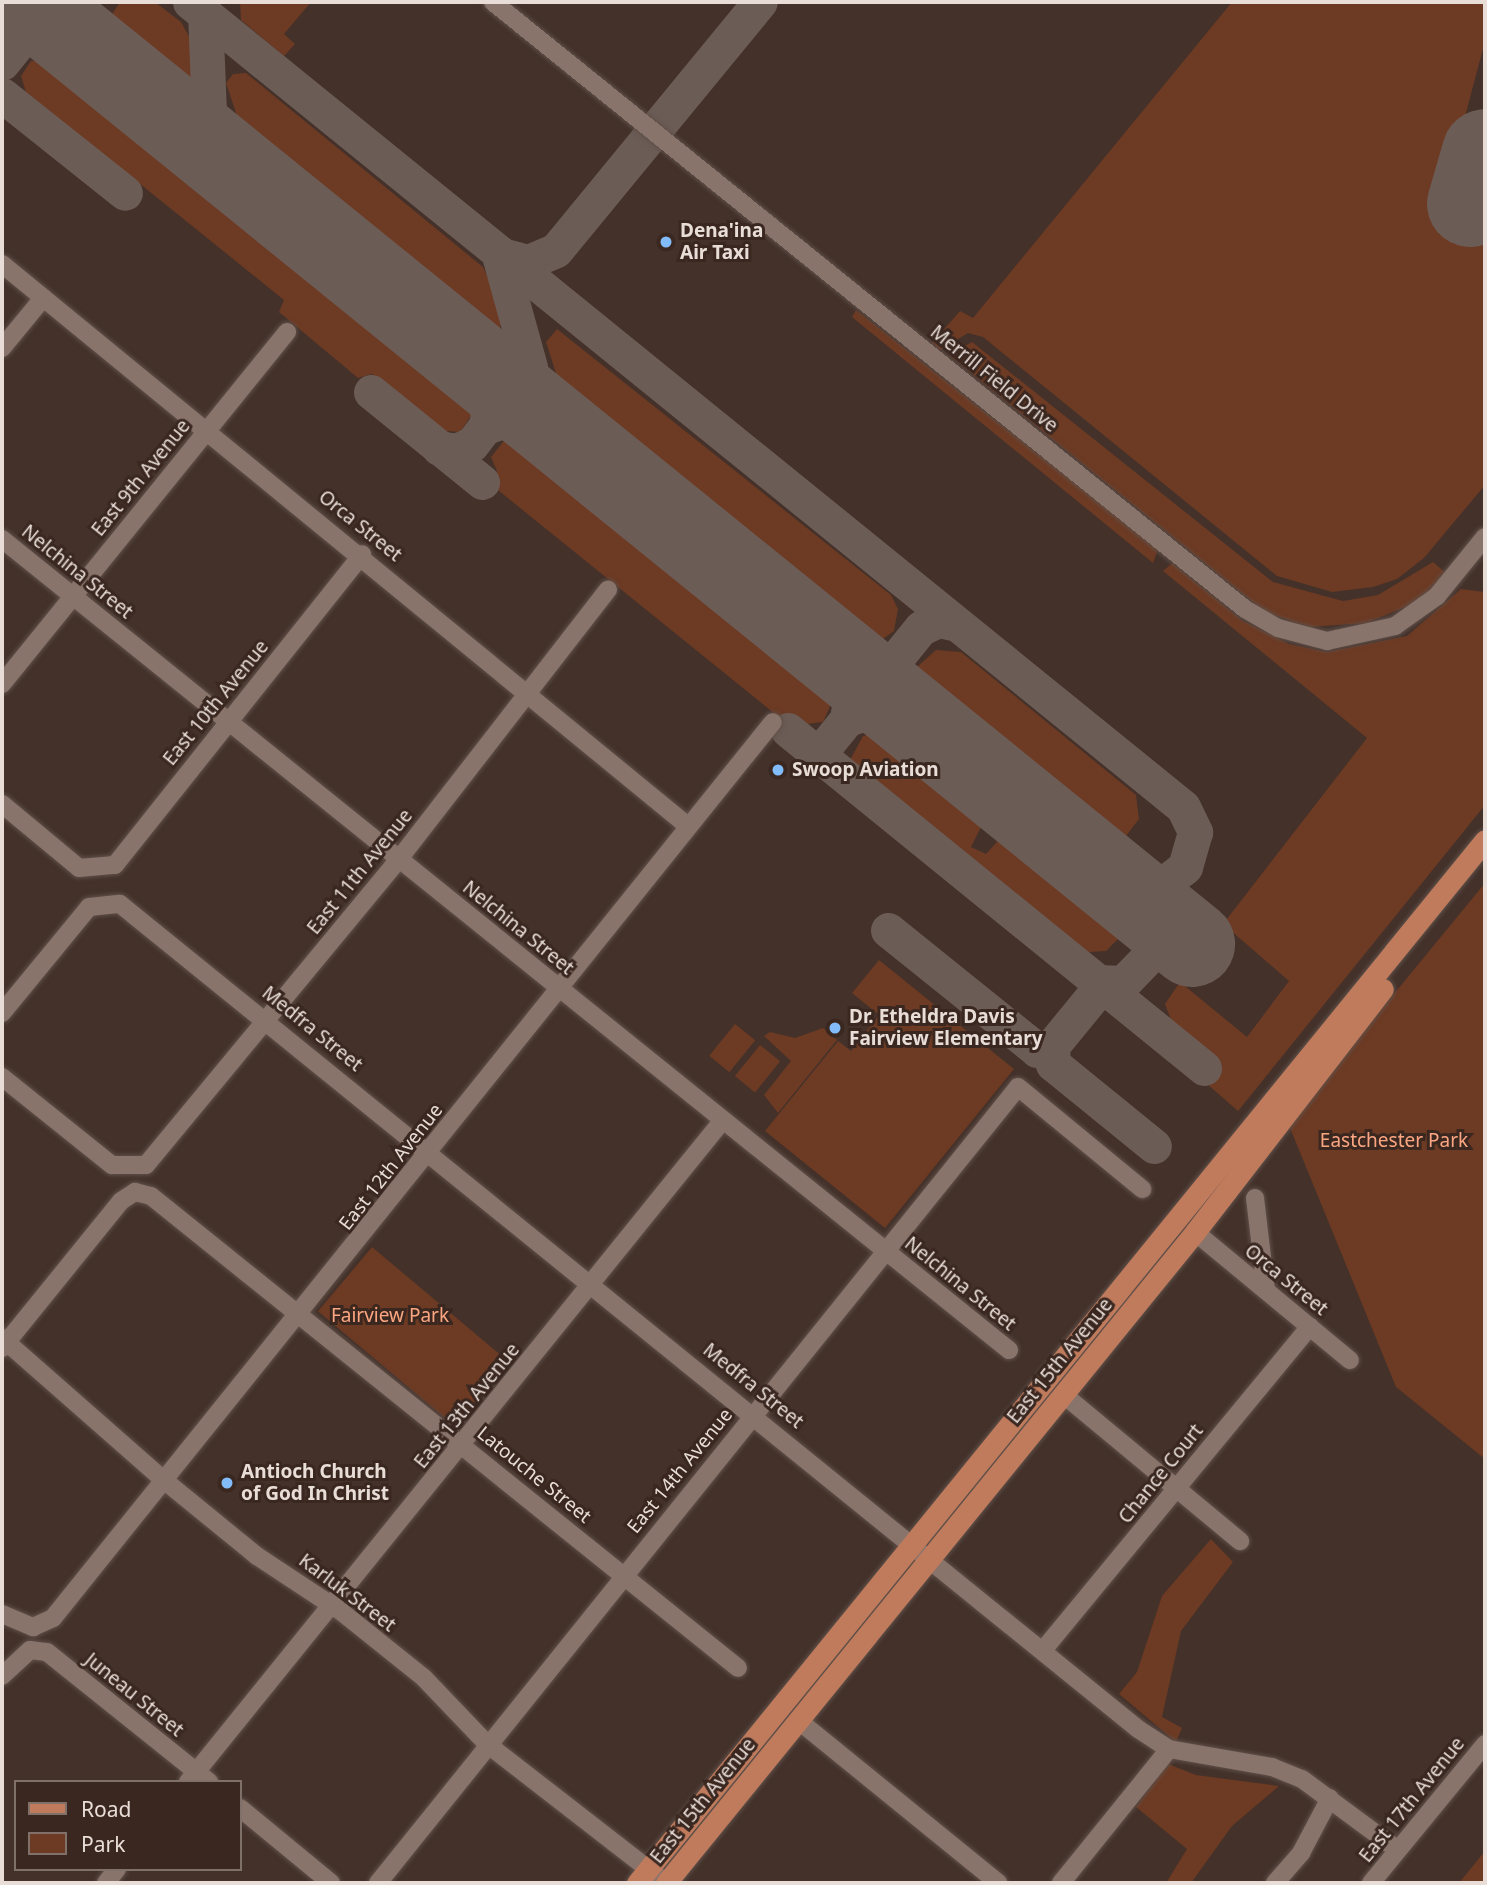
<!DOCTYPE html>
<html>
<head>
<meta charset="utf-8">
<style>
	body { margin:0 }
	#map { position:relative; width:1487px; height:1885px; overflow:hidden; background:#43312a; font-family:"Noto Sans",sans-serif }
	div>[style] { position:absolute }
	.green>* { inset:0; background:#6d3a23; transform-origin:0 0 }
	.taxiway>* { height:35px; margin:-17.5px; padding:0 17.5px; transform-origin:17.5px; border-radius:17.5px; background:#6c5c56 }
	.runway>* { height:86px; margin:-43px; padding:0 43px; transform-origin:43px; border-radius:43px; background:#6c5c56 }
	.roads { filter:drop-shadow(0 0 2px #5f5049) drop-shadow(0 0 2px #5f5049) }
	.minor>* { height:18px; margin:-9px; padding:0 9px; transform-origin:9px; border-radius:9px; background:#89746b }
	.major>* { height:21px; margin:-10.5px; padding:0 10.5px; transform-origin:10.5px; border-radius:10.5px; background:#c07b5d }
	.dots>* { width:19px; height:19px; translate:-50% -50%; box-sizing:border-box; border:4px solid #392720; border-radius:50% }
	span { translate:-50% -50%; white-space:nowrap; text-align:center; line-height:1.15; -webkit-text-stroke:6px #392720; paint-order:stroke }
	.poi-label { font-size:19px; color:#e9ddd8; font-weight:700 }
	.left { translate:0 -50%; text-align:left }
	.street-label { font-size:19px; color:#e9ddd8 }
	.park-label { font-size:19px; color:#fca681 }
	.frame { position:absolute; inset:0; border:4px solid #e9ddd8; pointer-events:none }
	.legend { position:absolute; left:14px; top:1780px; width:228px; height:91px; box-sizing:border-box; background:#392720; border:2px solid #7f706a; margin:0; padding:9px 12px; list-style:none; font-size:21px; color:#e9ddd8 }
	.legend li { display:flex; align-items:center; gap:14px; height:35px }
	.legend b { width:35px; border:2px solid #7f706a }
</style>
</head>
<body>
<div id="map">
	<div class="green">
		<i style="clip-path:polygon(120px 2px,155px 2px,181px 22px,191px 40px,192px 86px,186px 89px,117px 35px,111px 16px)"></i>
		<i style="clip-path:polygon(240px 2px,311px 2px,284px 34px,295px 44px,284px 56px,241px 20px)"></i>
		<i style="clip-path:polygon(1232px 2px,1485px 2px,1485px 41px,1444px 196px,1485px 209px,1485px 485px,1424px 558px,1397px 579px,1373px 587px,1332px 592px,1277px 576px,983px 337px,968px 333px,940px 350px,932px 343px,960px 311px,973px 318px)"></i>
		<i style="clip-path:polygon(31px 61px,52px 61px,66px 70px,468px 396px,473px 413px,460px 432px,446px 431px,372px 374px,358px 378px,279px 312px,284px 300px,26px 92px,21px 76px)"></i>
		<i style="clip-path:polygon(246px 73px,483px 267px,503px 310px,498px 341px,480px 333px,244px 137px,226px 83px,233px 74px)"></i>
		<i style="clip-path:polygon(856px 310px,1158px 549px,1153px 563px,852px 317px)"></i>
		<i style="clip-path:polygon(557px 329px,891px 595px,898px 609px,894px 631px,877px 643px,857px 640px,578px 411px,562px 392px,546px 342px)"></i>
		<i style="clip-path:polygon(972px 342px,1273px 582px,1343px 601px,1378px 595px,1433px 562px,1446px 573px,1420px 601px,1366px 623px,1309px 627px,1265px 612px,949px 355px)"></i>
		<i style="clip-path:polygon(507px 437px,531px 447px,821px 682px,831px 704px,823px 722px,790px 726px,488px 482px,497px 471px,491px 457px)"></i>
		<i style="clip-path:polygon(1172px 563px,1243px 621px,1289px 644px,1327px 652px,1407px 636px,1461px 589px,1485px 592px,1485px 805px,1238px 1111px,1206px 1083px,1221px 1063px,1173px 1025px,1165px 1004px,1180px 982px,1247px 1037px,1289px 981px,1223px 924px,1367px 738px,1163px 571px)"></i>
		<i style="clip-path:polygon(936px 650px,961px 652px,1136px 795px,1139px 819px,1126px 836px,1109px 839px,1098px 832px,920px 691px,918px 666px)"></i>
		<i style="clip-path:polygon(876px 733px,889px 736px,987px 815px,971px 847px,986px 854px,1005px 833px,1119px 925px,1120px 937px,1106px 951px,1088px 952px,850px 760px,863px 736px)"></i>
		<i style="clip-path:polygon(1485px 883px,1485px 1459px,1396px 1387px,1288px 1123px)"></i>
		<i style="clip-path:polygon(879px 960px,1014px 1069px,885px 1228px,765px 1131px,838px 1041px,851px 1051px,879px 1015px,852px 993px)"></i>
		<i style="left:735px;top:1024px;width:26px;height:41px;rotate:39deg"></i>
		<i style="clip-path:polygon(823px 1028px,837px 1040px,778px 1113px,764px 1095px,791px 1061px,764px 1036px,770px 1032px,795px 1038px)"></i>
		<i style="left:760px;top:1045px;width:26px;height:40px;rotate:39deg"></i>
		<i style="left:372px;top:1247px;width:178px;height:84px;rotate:40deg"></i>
		<i style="clip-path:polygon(1211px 1539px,1233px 1562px,1181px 1631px,1162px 1717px,1182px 1728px,1176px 1742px,1119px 1694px,1137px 1672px,1162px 1596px)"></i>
		<i style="clip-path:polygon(1168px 1764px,1196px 1775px,1279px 1786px,1232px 1826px,1191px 1883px,1166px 1883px,1187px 1849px,1136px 1807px)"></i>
		<i style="clip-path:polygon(1485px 1851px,1485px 1883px,1459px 1883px)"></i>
	</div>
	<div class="taxiway">
		<i style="left:190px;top:2px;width:1278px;rotate:39.03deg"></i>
		<i style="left:1183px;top:807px;width:28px;rotate:64deg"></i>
		<i style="left:1195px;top:832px;width:36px;rotate:106deg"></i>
		<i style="left:1185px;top:867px;width:37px;rotate:142deg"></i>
		<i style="left:1156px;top:890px;width:34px;rotate:-177deg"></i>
		<i style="left:205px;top:13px;width:122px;rotate:87.7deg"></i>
		<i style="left:210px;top:135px;width:28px;rotate:60deg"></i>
		<i style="left:2px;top:63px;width:78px;rotate:-51.2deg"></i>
		<i style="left:2px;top:95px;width:157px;rotate:38.5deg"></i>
		<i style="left:505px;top:256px;width:24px;rotate:15deg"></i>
		<i style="left:528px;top:262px;width:30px;rotate:-23deg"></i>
		<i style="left:556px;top:250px;width:321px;rotate:-50.6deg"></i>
		<i style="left:468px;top:357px;width:39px;rotate:52deg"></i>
		<i style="left:492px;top:388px;width:39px;rotate:99deg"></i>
		<i style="left:371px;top:392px;width:143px;rotate:39deg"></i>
		<i style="left:486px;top:427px;width:37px;rotate:-20deg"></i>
		<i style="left:521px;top:414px;width:46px;rotate:26deg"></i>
		<i style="left:439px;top:448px;width:17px;rotate:10deg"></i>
		<i style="left:456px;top:451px;width:17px;rotate:-24deg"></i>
		<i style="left:472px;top:444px;width:96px;rotate:-53deg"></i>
		<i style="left:530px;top:367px;width:119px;rotate:-105.5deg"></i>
		<i style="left:836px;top:657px;width:34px;rotate:60deg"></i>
		<i style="left:853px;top:687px;width:33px;rotate:101deg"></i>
		<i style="left:847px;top:719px;width:38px;rotate:-18deg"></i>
		<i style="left:883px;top:707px;width:38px;rotate:25deg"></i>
		<i style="left:788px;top:730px;width:536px;rotate:39.09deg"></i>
		<i style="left:818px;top:755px;width:164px;rotate:-51deg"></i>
		<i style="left:921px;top:628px;width:20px;rotate:-24deg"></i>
		<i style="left:939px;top:620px;width:18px;rotate:13deg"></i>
		<i style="left:888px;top:930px;width:191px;rotate:38.8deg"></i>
		<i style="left:1037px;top:1050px;width:16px;rotate:-15deg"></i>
		<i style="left:1052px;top:1046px;width:79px;rotate:-50.7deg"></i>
		<i style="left:1098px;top:982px;width:25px;rotate:2deg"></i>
		<i style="left:1123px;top:983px;width:35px;rotate:-46deg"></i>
		<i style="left:1147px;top:958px;width:33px;rotate:-79deg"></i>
		<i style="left:1153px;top:926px;width:27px;rotate:-117deg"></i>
		<i style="left:1052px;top:1046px;width:18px;rotate:87deg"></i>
		<i style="left:1053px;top:1064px;width:130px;rotate:39.1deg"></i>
	</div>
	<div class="runway">
		<i style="left:30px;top:2px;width:1496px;rotate:39.03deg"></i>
		<i style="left:1470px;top:204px;width:54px;rotate:-73.9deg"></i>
	</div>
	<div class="roads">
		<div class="minor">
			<i style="left:493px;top:2px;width:966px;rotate:38.91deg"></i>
			<i style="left:1245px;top:609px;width:38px;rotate:30deg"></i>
			<i style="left:1278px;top:628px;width:51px;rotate:14.9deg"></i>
			<i style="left:1327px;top:641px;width:70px;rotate:-12.4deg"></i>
			<i style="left:1395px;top:626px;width:52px;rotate:-35.5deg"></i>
			<i style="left:1437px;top:596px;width:76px;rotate:-50.9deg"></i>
			<i style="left:2px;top:264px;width:887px;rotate:39.33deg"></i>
			<i style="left:2px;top:348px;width:65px;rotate:-50.6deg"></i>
			<i style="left:2px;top:539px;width:1293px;rotate:38.85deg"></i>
			<i style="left:2px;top:684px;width:453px;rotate:-51deg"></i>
			<i style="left:2px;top:804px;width:100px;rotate:39.7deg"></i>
			<i style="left:79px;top:868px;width:36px;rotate:-5deg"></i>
			<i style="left:115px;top:865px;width:397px;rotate:-51.5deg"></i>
			<i style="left:2px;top:1013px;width:137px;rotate:-50.6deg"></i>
			<i style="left:89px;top:907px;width:31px;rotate:-6deg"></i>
			<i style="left:120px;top:904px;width:1310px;rotate:39.02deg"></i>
			<i style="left:1138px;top:1729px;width:37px;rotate:33deg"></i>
			<i style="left:1169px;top:1749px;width:105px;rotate:9.9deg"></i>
			<i style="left:1272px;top:1767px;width:32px;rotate:22deg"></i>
			<i style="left:1302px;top:1779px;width:119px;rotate:36.5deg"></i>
			<i style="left:2px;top:1077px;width:141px;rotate:38.7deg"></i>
			<i style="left:112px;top:1165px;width:34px"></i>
			<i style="left:146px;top:1165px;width:397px;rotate:-50.4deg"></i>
			<i style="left:399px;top:859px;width:341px;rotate:-52.2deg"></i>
			<i style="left:1255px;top:1198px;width:93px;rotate:83.2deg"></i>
			<i style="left:1195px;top:1232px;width:201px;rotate:39.6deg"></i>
			<i style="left:2px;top:1338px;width:217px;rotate:41.3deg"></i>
			<i style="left:165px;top:1481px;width:119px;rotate:39.2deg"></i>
			<i style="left:257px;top:1556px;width:103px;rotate:33.5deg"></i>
			<i style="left:343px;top:1613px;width:104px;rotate:38.7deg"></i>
			<i style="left:424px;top:1678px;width:91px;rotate:46.3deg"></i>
			<i style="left:487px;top:1744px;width:227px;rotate:37.8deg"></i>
			<i style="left:2px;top:1348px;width:189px;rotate:-51deg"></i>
			<i style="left:121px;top:1201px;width:17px;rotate:-33deg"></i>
			<i style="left:135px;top:1192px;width:16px;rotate:14deg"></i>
			<i style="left:151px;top:1196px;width:753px;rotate:38.8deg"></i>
			<i style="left:1064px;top:1395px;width:229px;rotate:39.7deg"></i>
			<i style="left:2px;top:1614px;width:34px;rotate:23deg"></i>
			<i style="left:33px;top:1627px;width:22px;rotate:-24deg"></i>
			<i style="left:53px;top:1618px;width:1149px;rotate:-51.22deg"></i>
			<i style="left:1044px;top:1649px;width:418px;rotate:-50.5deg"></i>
			<i style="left:2px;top:1676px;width:38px;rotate:-43deg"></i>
			<i style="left:30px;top:1650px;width:17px;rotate:7deg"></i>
			<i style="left:47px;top:1652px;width:208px;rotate:38.7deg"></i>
			<i style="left:799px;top:1721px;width:257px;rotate:39.1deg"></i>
			<i style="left:188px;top:1782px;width:851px;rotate:-51.06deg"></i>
			<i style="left:240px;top:1808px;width:118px;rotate:39.5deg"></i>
			<i style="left:106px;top:1883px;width:18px;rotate:-52deg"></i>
			<i style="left:378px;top:1883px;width:1021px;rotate:-51.2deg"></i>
			<i style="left:1018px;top:1087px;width:161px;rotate:39.4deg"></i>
			<i style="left:1061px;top:1883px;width:172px;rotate:-51.1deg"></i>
			<i style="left:1275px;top:1883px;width:40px;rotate:-49deg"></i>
			<i style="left:1301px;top:1853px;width:62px;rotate:-62.2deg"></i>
			<i style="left:1371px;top:1883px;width:180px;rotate:-50.6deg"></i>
		</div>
		<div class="major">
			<i style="left:637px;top:1883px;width:1344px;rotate:-50.89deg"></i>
			<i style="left:666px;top:1883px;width:839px;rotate:-50.9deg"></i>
			<i style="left:1195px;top:1232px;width:307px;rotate:-52.3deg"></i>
		</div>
	</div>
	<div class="dots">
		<i style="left:666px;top:242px;background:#83bcfb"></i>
		<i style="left:778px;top:770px;background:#83bcfb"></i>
		<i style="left:835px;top:1028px;background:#83bcfb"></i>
		<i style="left:227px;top:1483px;background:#83bcfb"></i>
	</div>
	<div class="poi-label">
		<span class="left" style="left:680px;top:242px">Dena'ina<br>Air Taxi</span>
		<span class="left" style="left:792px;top:770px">Swoop Aviation</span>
		<span class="left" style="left:849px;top:1028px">Dr. Etheldra Davis<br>Fairview Elementary</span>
		<span class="left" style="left:241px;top:1483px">Antioch Church<br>of God In Christ</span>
	</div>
	<div class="street-label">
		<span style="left:994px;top:379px;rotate:39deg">Merrill Field Drive</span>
		<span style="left:141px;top:478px;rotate:-51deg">East 9th Avenue</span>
		<span style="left:360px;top:526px;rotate:39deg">Orca Street</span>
		<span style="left:77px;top:572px;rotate:39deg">Nelchina Street</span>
		<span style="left:216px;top:703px;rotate:-51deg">East 10th Avenue</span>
		<span style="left:360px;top:872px;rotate:-51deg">East 11th Avenue</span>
		<span style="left:518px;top:928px;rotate:39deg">Nelchina Street</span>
		<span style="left:312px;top:1029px;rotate:39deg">Medfra Street</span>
		<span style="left:391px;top:1167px;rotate:-52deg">East 12th Avenue</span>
		<span style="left:1286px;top:1280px;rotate:39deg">Orca Street</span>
		<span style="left:960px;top:1284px;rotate:39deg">Nelchina Street</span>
		<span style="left:1060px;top:1361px;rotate:-51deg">East 15th Avenue</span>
		<span style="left:753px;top:1386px;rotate:39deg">Medfra Street</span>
		<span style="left:467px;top:1406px;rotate:-51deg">East 13th Avenue</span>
		<span style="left:680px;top:1471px;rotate:-51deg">East 14th Avenue</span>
		<span style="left:1161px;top:1474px;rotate:-51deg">Chance Court</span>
		<span style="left:534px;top:1475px;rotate:39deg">Latouche Street</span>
		<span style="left:347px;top:1593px;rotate:37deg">Karluk Street</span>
		<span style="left:134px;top:1695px;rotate:39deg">Juneau Street</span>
		<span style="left:1412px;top:1800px;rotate:-51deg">East 17th Avenue</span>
		<span style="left:703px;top:1801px;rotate:-51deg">East 15th Avenue</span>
	</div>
	<div class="park-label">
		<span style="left:1394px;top:1141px">Eastchester Park</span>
		<span style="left:390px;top:1316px">Fairview Park</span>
	</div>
	<div class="frame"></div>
	<ul class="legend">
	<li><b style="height:9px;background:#c07b5d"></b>Road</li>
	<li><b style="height:19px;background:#6d3a23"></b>Park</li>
	</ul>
</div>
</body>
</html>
